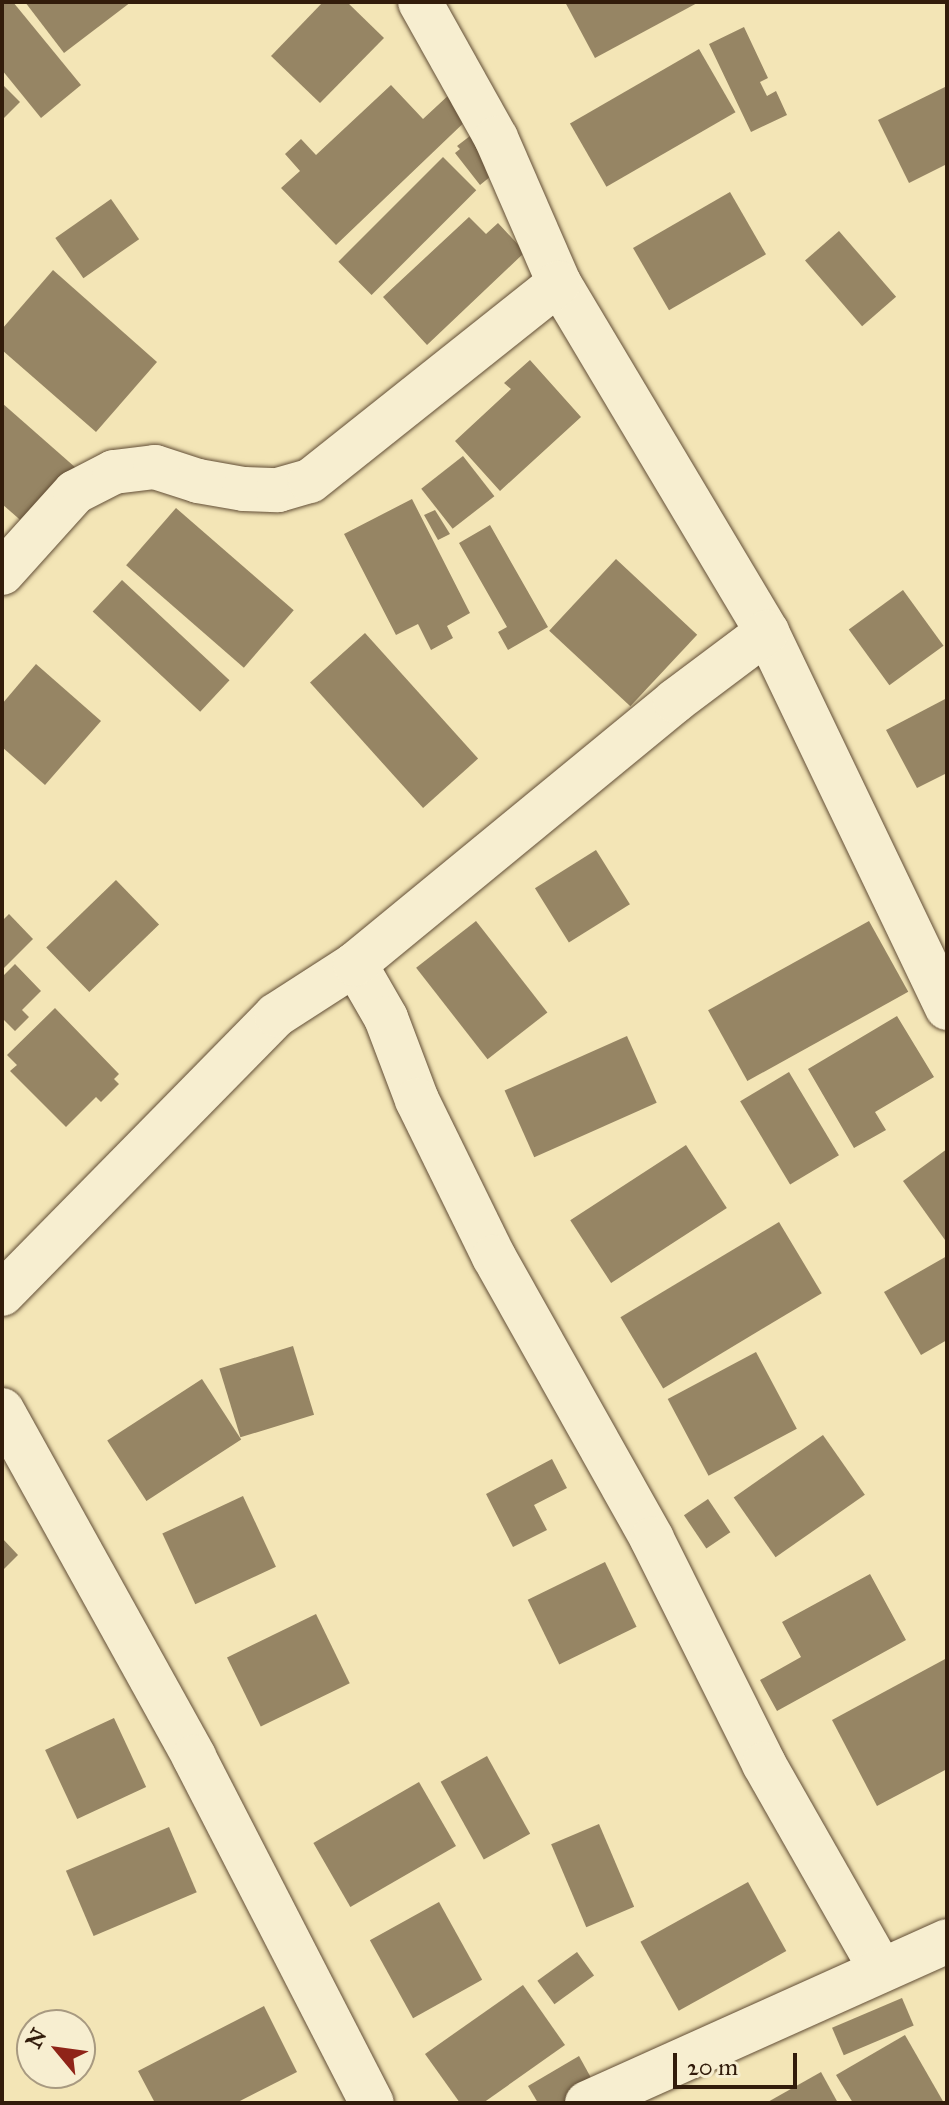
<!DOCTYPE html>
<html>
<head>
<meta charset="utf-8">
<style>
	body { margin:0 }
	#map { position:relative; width:949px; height:2105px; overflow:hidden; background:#f3e5b6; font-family:"IM FELL Great Primer",serif }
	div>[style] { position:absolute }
	.building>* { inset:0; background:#968564; transform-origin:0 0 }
	.roads { filter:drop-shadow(0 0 2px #624e36) drop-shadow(0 0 2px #624e36) }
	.minor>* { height:44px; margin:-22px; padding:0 22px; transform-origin:22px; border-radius:22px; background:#f7eed0 }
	span { translate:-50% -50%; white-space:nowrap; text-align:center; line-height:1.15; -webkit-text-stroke:6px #f7eed0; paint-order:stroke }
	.frame { position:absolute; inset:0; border:4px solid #321c0b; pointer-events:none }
	.north { position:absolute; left:16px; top:2009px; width:80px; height:80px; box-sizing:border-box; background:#f7eed0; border:2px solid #a89a81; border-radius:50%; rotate:299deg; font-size:22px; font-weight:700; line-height:32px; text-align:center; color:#321c0b }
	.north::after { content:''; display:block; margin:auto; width:28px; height:36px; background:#8f2418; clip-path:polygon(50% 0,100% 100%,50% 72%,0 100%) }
	.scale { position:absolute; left:673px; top:2053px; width:124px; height:36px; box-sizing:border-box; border:4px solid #321c0b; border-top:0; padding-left:10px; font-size:24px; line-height:28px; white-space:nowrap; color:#321c0b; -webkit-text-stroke:6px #f7eed0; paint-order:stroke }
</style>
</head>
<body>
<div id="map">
	<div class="building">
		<i style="clip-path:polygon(2px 2px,13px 2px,81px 85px,41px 118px,2px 70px)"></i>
		<i style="clip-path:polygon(25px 2px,131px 2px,64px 53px)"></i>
		<i style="clip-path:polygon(323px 2px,347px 2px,384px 38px,320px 103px,271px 56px)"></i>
		<i style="clip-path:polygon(565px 2px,699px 2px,595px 58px)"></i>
		<i style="clip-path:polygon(744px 27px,768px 78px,760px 82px,767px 96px,776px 91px,787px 115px,751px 132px,709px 44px)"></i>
		<i style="left:699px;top:49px;width:73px;height:149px;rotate:60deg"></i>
		<i style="clip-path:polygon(2px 84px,20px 102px,2px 120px)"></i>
		<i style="clip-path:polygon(391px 85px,423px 119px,452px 92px,473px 114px,336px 245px,281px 188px,300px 171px,285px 154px,301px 139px,316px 155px)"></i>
		<i style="clip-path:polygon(947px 86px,947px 164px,909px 183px,878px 120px)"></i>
		<i style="clip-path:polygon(479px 129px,506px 164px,480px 185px,455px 153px,460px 149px,457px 146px)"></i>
		<i style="left:443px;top:157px;width:47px;height:148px;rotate:45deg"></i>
		<i style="left:730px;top:192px;width:72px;height:112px;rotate:60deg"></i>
		<i style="left:111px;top:199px;width:49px;height:68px;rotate:55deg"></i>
		<i style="clip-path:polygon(469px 217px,486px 234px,498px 223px,525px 252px,427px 345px,383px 297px)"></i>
		<i style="left:839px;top:231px;width:87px;height:45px;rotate:49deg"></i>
		<i style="clip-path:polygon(53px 270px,157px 362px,96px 432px,2px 350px,2px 329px)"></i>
		<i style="clip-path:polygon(530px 360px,581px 417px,500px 491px,455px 441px,511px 389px,504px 383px)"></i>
		<i style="clip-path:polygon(2px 403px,76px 468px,26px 525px,2px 504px)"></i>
		<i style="left:463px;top:456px;width:51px;height:53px;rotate:52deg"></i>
		<i style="clip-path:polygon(412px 499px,470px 613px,447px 626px,453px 638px,431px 650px,418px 624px,396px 635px,344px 534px)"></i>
		<i style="left:176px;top:508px;width:156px;height:76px;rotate:41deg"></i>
		<i style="clip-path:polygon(435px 510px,450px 534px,438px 540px,424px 515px)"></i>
		<i style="clip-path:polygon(490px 525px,548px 627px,508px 650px,498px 632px,507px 627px,459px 543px)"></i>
		<i style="left:616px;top:559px;width:111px;height:98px;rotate:43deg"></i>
		<i style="left:122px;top:580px;width:147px;height:43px;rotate:43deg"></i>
		<i style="left:903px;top:590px;width:69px;height:67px;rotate:54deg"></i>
		<i style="left:365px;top:633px;width:169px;height:74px;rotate:48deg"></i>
		<i style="clip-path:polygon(36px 664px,101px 721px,45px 785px,2px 747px,2px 704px)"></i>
		<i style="clip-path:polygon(947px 698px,947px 773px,917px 788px,886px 730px)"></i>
		<i style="left:596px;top:850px;width:64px;height:72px;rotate:58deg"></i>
		<i style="left:116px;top:880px;width:62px;height:97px;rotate:46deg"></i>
		<i style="clip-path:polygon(9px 914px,33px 939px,2px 970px,2px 921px)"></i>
		<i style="left:476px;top:921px;width:116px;height:76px;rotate:52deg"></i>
		<i style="left:869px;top:921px;width:81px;height:184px;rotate:61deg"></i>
		<i style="clip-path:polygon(15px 964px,41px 991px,22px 1010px,29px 1017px,15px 1031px,4px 1020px,2px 1022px,2px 977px)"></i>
		<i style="clip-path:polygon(55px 1008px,119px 1074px,114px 1079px,119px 1084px,101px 1102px,96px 1097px,66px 1127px,10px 1071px,17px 1065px,7px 1055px)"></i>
		<i style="clip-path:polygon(897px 1016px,934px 1077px,875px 1112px,886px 1130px,854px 1148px,808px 1069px)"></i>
		<i style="left:627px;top:1036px;width:73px;height:134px;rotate:66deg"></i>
		<i style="left:789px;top:1072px;width:97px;height:57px;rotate:59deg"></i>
		<i style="left:686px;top:1145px;width:75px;height:138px;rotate:57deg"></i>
		<i style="clip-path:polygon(947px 1149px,947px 1238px,945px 1240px,903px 1181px)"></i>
		<i style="left:779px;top:1222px;width:83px;height:185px;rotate:59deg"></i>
		<i style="clip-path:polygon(947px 1256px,947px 1340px,921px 1355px,884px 1292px)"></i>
		<i style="left:293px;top:1346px;width:72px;height:77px;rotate:73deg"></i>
		<i style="left:756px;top:1352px;width:87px;height:100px;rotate:62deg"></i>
		<i style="left:202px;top:1379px;width:72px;height:113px;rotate:57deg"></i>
		<i style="left:823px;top:1435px;width:73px;height:109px;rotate:55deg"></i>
		<i style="clip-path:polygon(552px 1459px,567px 1488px,534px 1505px,547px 1530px,513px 1547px,486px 1494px)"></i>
		<i style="left:243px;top:1496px;width:78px;height:89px;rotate:65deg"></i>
		<i style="left:708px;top:1499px;width:40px;height:29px;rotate:56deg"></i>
		<i style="clip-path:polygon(2px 1538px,18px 1555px,2px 1571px)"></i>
		<i style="left:605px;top:1562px;width:72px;height:86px;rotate:64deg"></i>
		<i style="clip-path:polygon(870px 1574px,906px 1640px,777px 1711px,760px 1680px,801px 1657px,782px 1622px)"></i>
		<i style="left:316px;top:1614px;width:77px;height:99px;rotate:64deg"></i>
		<i style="clip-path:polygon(947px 1658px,947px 1769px,877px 1806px,832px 1720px)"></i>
		<i style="left:114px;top:1718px;width:76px;height:76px;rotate:65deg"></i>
		<i style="left:487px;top:1756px;width:89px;height:53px;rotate:61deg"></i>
		<i style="left:419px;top:1782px;width:74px;height:122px;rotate:60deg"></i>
		<i style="left:599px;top:1824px;width:90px;height:52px;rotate:67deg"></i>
		<i style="left:169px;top:1827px;width:71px;height:112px;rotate:67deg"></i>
		<i style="left:748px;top:1882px;width:79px;height:123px;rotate:61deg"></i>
		<i style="left:439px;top:1902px;width:89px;height:79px;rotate:61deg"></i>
		<i style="left:577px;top:1952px;width:29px;height:49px;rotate:54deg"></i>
		<i style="clip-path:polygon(523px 1985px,565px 2045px,483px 2103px,460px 2103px,425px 2054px)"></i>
		<i style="left:902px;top:1998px;width:30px;height:76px;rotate:67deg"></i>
		<i style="clip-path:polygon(264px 2006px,297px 2072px,236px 2103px,155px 2103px,138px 2071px)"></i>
		<i style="clip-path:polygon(905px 2035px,944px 2103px,853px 2103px,836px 2075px)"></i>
		<i style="clip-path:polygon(579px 2056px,595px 2085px,566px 2103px,538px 2103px,528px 2086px)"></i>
		<i style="clip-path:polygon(821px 2072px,838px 2103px,766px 2103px)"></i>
	</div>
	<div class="roads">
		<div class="minor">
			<i style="left:420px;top:2px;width:156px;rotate:60.8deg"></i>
			<i style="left:496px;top:138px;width:158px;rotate:66.5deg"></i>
			<i style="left:559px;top:283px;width:406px;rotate:59.2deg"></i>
			<i style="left:767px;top:632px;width:417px;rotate:64.4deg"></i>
			<i style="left:2px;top:573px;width:109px;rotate:-48deg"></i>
			<i style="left:75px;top:492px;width:44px;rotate:-27.1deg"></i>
			<i style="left:114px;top:472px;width:41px;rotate:-7deg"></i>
			<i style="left:155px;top:467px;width:45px;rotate:18deg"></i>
			<i style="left:198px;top:481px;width:47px;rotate:9.9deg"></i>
			<i style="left:244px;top:489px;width:34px;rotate:2deg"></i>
			<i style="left:278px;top:490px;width:33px;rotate:-16deg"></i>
			<i style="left:310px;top:481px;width:318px;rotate:-38.5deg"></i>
			<i style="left:355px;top:964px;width:62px;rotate:60.1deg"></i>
			<i style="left:386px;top:1018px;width:88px;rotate:69.3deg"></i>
			<i style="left:417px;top:1100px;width:175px;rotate:63.9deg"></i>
			<i style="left:494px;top:1257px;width:323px;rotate:60.7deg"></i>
			<i style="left:652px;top:1539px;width:251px;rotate:63.5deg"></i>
			<i style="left:764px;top:1764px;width:237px;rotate:60.4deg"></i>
			<i style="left:2px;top:1294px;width:391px;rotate:-45.5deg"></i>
			<i style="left:276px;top:1015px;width:94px;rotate:-32.8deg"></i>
			<i style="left:355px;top:964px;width:414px;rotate:-39.4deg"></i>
			<i style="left:675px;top:701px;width:115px;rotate:-36.9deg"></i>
			<i style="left:2px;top:1410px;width:397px;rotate:61deg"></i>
			<i style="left:194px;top:1757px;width:389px;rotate:62.8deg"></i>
			<i style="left:587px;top:2103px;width:395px;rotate:-24.2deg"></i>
		</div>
	</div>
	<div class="frame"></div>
	<div class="north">N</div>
	<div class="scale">20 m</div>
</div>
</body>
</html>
